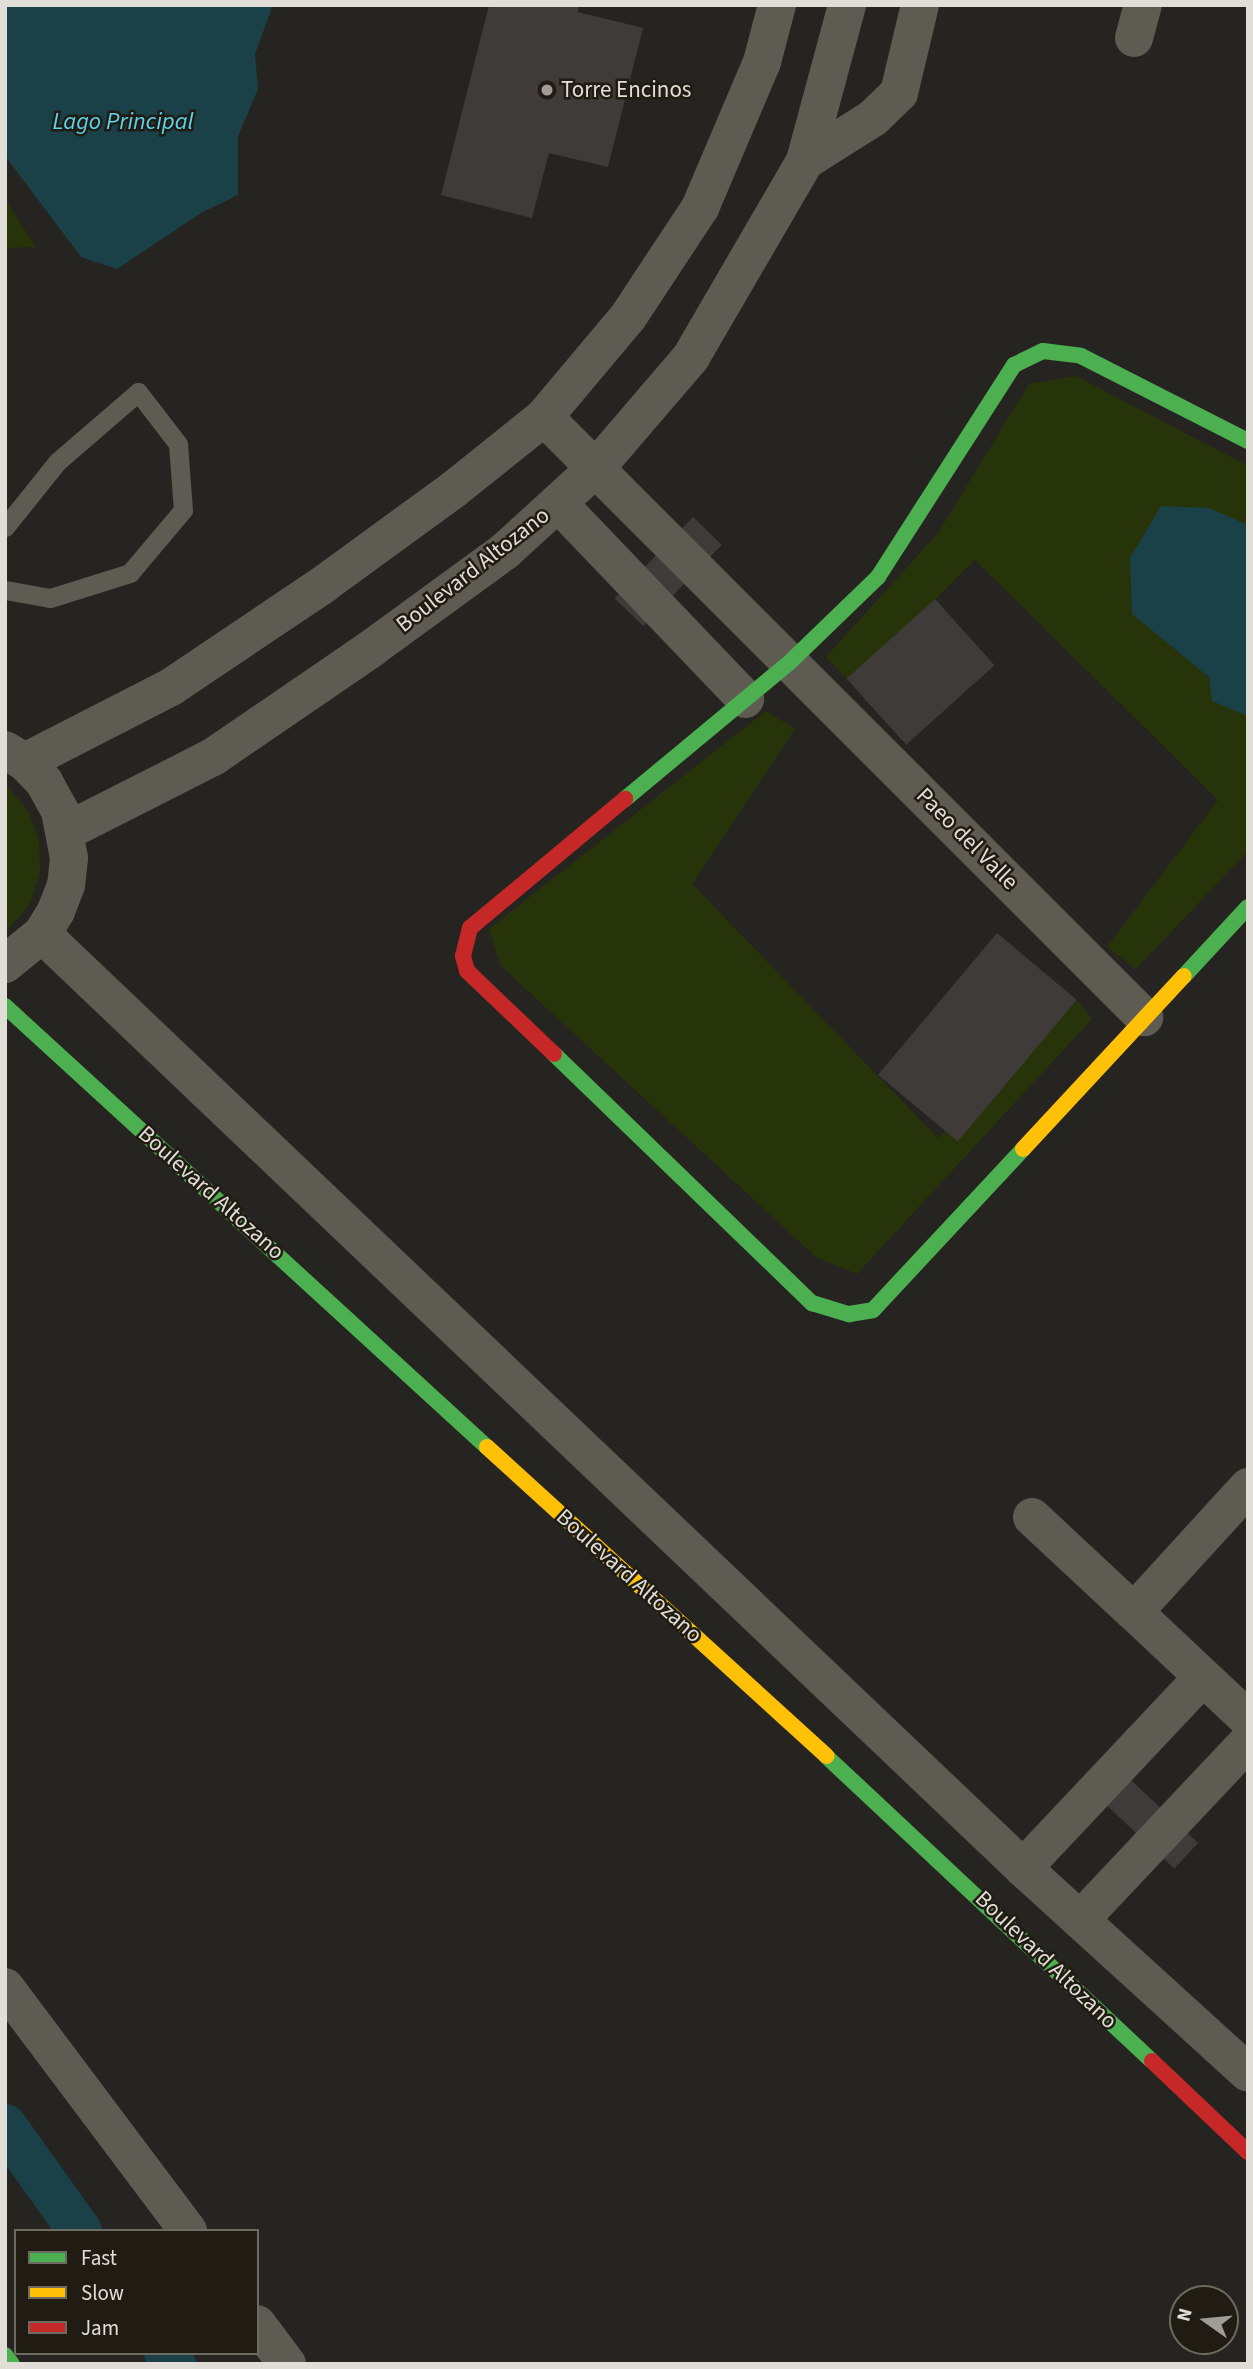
<!DOCTYPE html>
<html>
<head>
<meta charset="utf-8">
<style>
	body { margin:0 }
	#map { position:relative; width:1253px; height:2369px; overflow:hidden; background:#262420; font-family:"Source Sans 3",sans-serif }
	div>[style] { position:absolute }
	.green>* { inset:0; background:#27340a }
	.water>* { inset:0; background:#1a4048 }
	.canal>* { height:44px; margin:-22px; padding:0 22px; transform-origin:22px; border-radius:22px; background:#1a4048 }
	.building>* { inset:0; background:#3e3b38; transform-origin:0 0 }
	.lane>* { height:19px; margin:-9.5px; padding:0 9.5px; transform-origin:9.5px; border-radius:9.5px; background:#5e5b53 }
	.street>* { height:38px; margin:-19px; padding:0 19px; transform-origin:19px; border-radius:19px; background:#5e5b53 }
	.fast>* { height:16px; margin:-8px; padding:0 8px; transform-origin:8px; border-radius:8px; background:#4caf50 }
	.slow>* { height:16px; margin:-8px; padding:0 8px; transform-origin:8px; border-radius:8px; background:#ffc107 }
	.jam>* { height:16px; margin:-8px; padding:0 8px; transform-origin:8px; border-radius:8px; background:#c62828 }
	.dots>* { width:19px; height:19px; translate:-50% -50%; box-sizing:border-box; border:4px solid #201c13; border-radius:50% }
	span { translate:-50% -50%; white-space:nowrap; text-align:center; line-height:1.15; -webkit-text-stroke:5px #201c13; paint-order:stroke }
	.poi-label { font-size:23px; color:#e1ded8 }
	.left { translate:0 -50%; text-align:left }
	.street-label { font-size:23px; color:#e1ded8 }
	.water-label { font-size:24px; color:#5dd4ed; font-style:italic }
	.frame { position:absolute; inset:0; border:7px solid #e1ded8; pointer-events:none }
	.legend { position:absolute; left:14px; top:2229px; width:245px; height:126px; box-sizing:border-box; background:#201c13; border:2px solid #6d6a62; margin:0; padding:9px 12px; list-style:none; font-size:21px; color:#e1ded8 }
	.legend li { display:flex; align-items:center; gap:14px; height:35px }
	.legend b { width:35px; border:2px solid #6d6a62 }
	.north { position:absolute; left:1169px; top:2285px; width:70px; height:70px; box-sizing:border-box; background:#201c13; border:2px solid #6d6a62; border-radius:50%; rotate:285deg; font-size:19px; font-weight:700; line-height:28px; text-align:center; color:#e1ded8 }
	.north::after { content:''; display:block; margin:auto; width:24px; height:32px; background:#a09d98; clip-path:polygon(50% 0,100% 100%,50% 72%,0 100%) }
</style>
</head>
<body>
<div id="map">
	<div class="green">
		<i style="clip-path:polygon(5px 199px,36px 247px,5px 248px)"></i>
		<i style="clip-path:polygon(1076px 376px,1248px 466px,1248px 851px,1136px 969px,1107px 947px,1218px 800px,975px 560px,851px 683px,826px 657px,938px 533px,1029px 384px)"></i>
		<i style="clip-path:polygon(766px 711px,795px 729px,692px 884px,938px 1138px,1077px 1000px,1092px 1019px,857px 1274px,817px 1258px,501px 966px,489px 929px)"></i>
		<i style="clip-path:polygon(5px 784px,27px 809px,39px 840px,40px 873px,30px 904px,5px 933px)"></i>
	</div>
	<div class="water">
		<i style="clip-path:polygon(5px 5px,273px 5px,255px 54px,258px 89px,238px 136px,238px 195px,201px 213px,117px 269px,81px 257px,5px 156px)"></i>
		<i style="clip-path:polygon(1161px 506px,1209px 508px,1248px 525px,1248px 716px,1212px 701px,1209px 677px,1132px 614px,1130px 558px)"></i>
	</div>
	<div class="canal">
		<i style="left:5px;top:2126px;width:129px;rotate:54.5deg"></i>
		<i style="left:166px;top:2353px;width:14px;rotate:54deg"></i>
	</div>
	<div class="building">
		<i style="clip-path:polygon(489px 5px,579px 5px,578px 12px,643px 28px,608px 167px,549px 153px,532px 218px,441px 195px)"></i>
		<i style="left:693px;top:517px;width:40px;height:113px;rotate:44deg"></i>
		<i style="left:935px;top:599px;width:89px;height:119px;rotate:48deg"></i>
		<i style="left:997px;top:933px;width:104px;height:185px;rotate:40deg"></i>
		<i style="left:1106px;top:1757px;width:126px;height:35px;rotate:43deg"></i>
	</div>
	<div class="lane">
		<i style="left:5px;top:527px;width:83px;rotate:-51.3deg"></i>
		<i style="left:57px;top:462px;width:107px;rotate:-40.8deg"></i>
		<i style="left:138px;top:392px;width:66px;rotate:52.4deg"></i>
		<i style="left:178px;top:444px;width:66px;rotate:85.7deg"></i>
		<i style="left:183px;top:510px;width:82px;rotate:130.1deg"></i>
		<i style="left:130px;top:573px;width:84px;rotate:162.6deg"></i>
		<i style="left:50px;top:598px;width:46px;rotate:-169.9deg"></i>
	</div>
	<div class="street">
		<i style="left:1134px;top:38px;width:34px;rotate:-75deg"></i>
		<i style="left:805px;top:161px;width:80px;rotate:-32.3deg"></i>
		<i style="left:873px;top:118px;width:36px;rotate:-44deg"></i>
		<i style="left:899px;top:93px;width:90px;rotate:-76.6deg"></i>
		<i style="left:544px;top:417px;width:849px;rotate:45deg"></i>
		<i style="left:558px;top:503px;width:271px;rotate:46.3deg"></i>
		<i style="left:5px;top:750px;width:23px;rotate:31deg"></i>
		<i style="left:25px;top:762px;width:28px;rotate:46deg"></i>
		<i style="left:44px;top:782px;width:33px;rotate:61deg"></i>
		<i style="left:60px;top:811px;width:48px;rotate:79.2deg"></i>
		<i style="left:69px;top:858px;width:27px;rotate:96deg"></i>
		<i style="left:66px;top:885px;width:28px;rotate:111deg"></i>
		<i style="left:56px;top:911px;width:27px;rotate:121deg"></i>
		<i style="left:42px;top:934px;width:48px;rotate:141deg"></i>
		<i style="left:25px;top:762px;width:164px;rotate:-27.2deg"></i>
		<i style="left:171px;top:687px;width:184px;rotate:-33.9deg"></i>
		<i style="left:324px;top:584px;width:160px;rotate:-36.1deg"></i>
		<i style="left:453px;top:490px;width:117px;rotate:-38.7deg"></i>
		<i style="left:544px;top:417px;width:131px;rotate:-50deg"></i>
		<i style="left:628px;top:317px;width:131px;rotate:-56.6deg"></i>
		<i style="left:700px;top:208px;width:159px;rotate:-67deg"></i>
		<i style="left:762px;top:62px;width:59px;rotate:-75.3deg"></i>
		<i style="left:67px;top:831px;width:164px;rotate:-26.9deg"></i>
		<i style="left:213px;top:757px;width:193px;rotate:-34.4deg"></i>
		<i style="left:372px;top:648px;width:165px;rotate:-36.1deg"></i>
		<i style="left:505px;top:551px;width:123px;rotate:-42.4deg"></i>
		<i style="left:596px;top:468px;width:146px;rotate:-49.4deg"></i>
		<i style="left:691px;top:357px;width:227px;rotate:-59.8deg"></i>
		<i style="left:805px;top:161px;width:162px;rotate:-74.9deg"></i>
		<i style="left:42px;top:934px;width:1355px;rotate:43.59deg"></i>
		<i style="left:1023px;top:1868px;width:304px;rotate:42.3deg"></i>
		<i style="left:1248px;top:1487px;width:169px;rotate:132.4deg"></i>
		<i style="left:1134px;top:1612px;width:156px;rotate:43.2deg"></i>
		<i style="left:1032px;top:1517px;width:139px;rotate:43deg"></i>
		<i style="left:1023px;top:1868px;width:262px;rotate:-46.7deg"></i>
		<i style="left:1080px;top:1920px;width:245px;rotate:-46.7deg"></i>
		<i style="left:5px;top:1987px;width:305px;rotate:53.1deg"></i>
		<i style="left:257px;top:2324px;width:50px;rotate:53.1deg"></i>
	</div>
	<div class="fast">
		<i style="left:625px;top:799px;width:214px;rotate:-39.7deg"></i>
		<i style="left:790px;top:662px;width:122px;rotate:-44deg"></i>
		<i style="left:878px;top:577px;width:252px;rotate:-57.3deg"></i>
		<i style="left:1014px;top:365px;width:32px;rotate:-26deg"></i>
		<i style="left:1043px;top:351px;width:38px;rotate:7deg"></i>
		<i style="left:1081px;top:356px;width:187px;rotate:27deg"></i>
		<i style="left:1184px;top:976px;width:94px;rotate:-47.2deg"></i>
		<i style="left:5px;top:1006px;width:653px;rotate:42.46deg"></i>
		<i style="left:554px;top:1054px;width:359px;rotate:44deg"></i>
		<i style="left:812px;top:1303px;width:39px;rotate:17deg"></i>
		<i style="left:849px;top:1314px;width:24px;rotate:-9deg"></i>
		<i style="left:873px;top:1310px;width:220px;rotate:-47deg"></i>
		<i style="left:826px;top:1756px;width:446px;rotate:43.1deg"></i>
		<i style="left:5px;top:2355px;width:11px;rotate:52deg"></i>
	</div>
	<div class="slow">
		<i style="left:1023px;top:1149px;width:236px;rotate:-47.1deg"></i>
		<i style="left:487px;top:1447px;width:459px;rotate:42.3deg"></i>
	</div>
	<div class="jam">
		<i style="left:554px;top:1054px;width:120px;rotate:-136.3deg"></i>
		<i style="left:467px;top:971px;width:16px;rotate:-105deg"></i>
		<i style="left:463px;top:956px;width:29px;rotate:-76deg"></i>
		<i style="left:470px;top:928px;width:202px;rotate:-39.8deg"></i>
		<i style="left:1152px;top:2061px;width:132px;rotate:43.5deg"></i>
	</div>
	<div class="dots">
		<i style="left:547px;top:90px;background:#a09d98"></i>
	</div>
	<div class="poi-label">
		<span class="left" style="left:561px;top:90px">Torre Encinos</span>
	</div>
	<div class="street-label">
		<span style="left:473px;top:570px;rotate:-38deg">Boulevard Altozano</span>
		<span style="left:967px;top:839px;rotate:45deg">Paeo del Valle</span>
		<span style="left:211px;top:1193px;rotate:42deg">Boulevard Altozano</span>
		<span style="left:629px;top:1576px;rotate:42deg">Boulevard Altozano</span>
		<span style="left:1046px;top:1960px;rotate:44deg">Boulevard Altozano</span>
	</div>
	<div class="water-label">
		<span style="left:123px;top:122px">Lago Principal</span>
	</div>
	<div class="frame"></div>
	<ul class="legend">
	<li><b style="height:9px;background:#4caf50"></b>Fast</li>
	<li><b style="height:9px;background:#ffc107"></b>Slow</li>
	<li><b style="height:9px;background:#c62828"></b>Jam</li>
	</ul>
	<div class="north">N</div>
</div>
</body>
</html>
